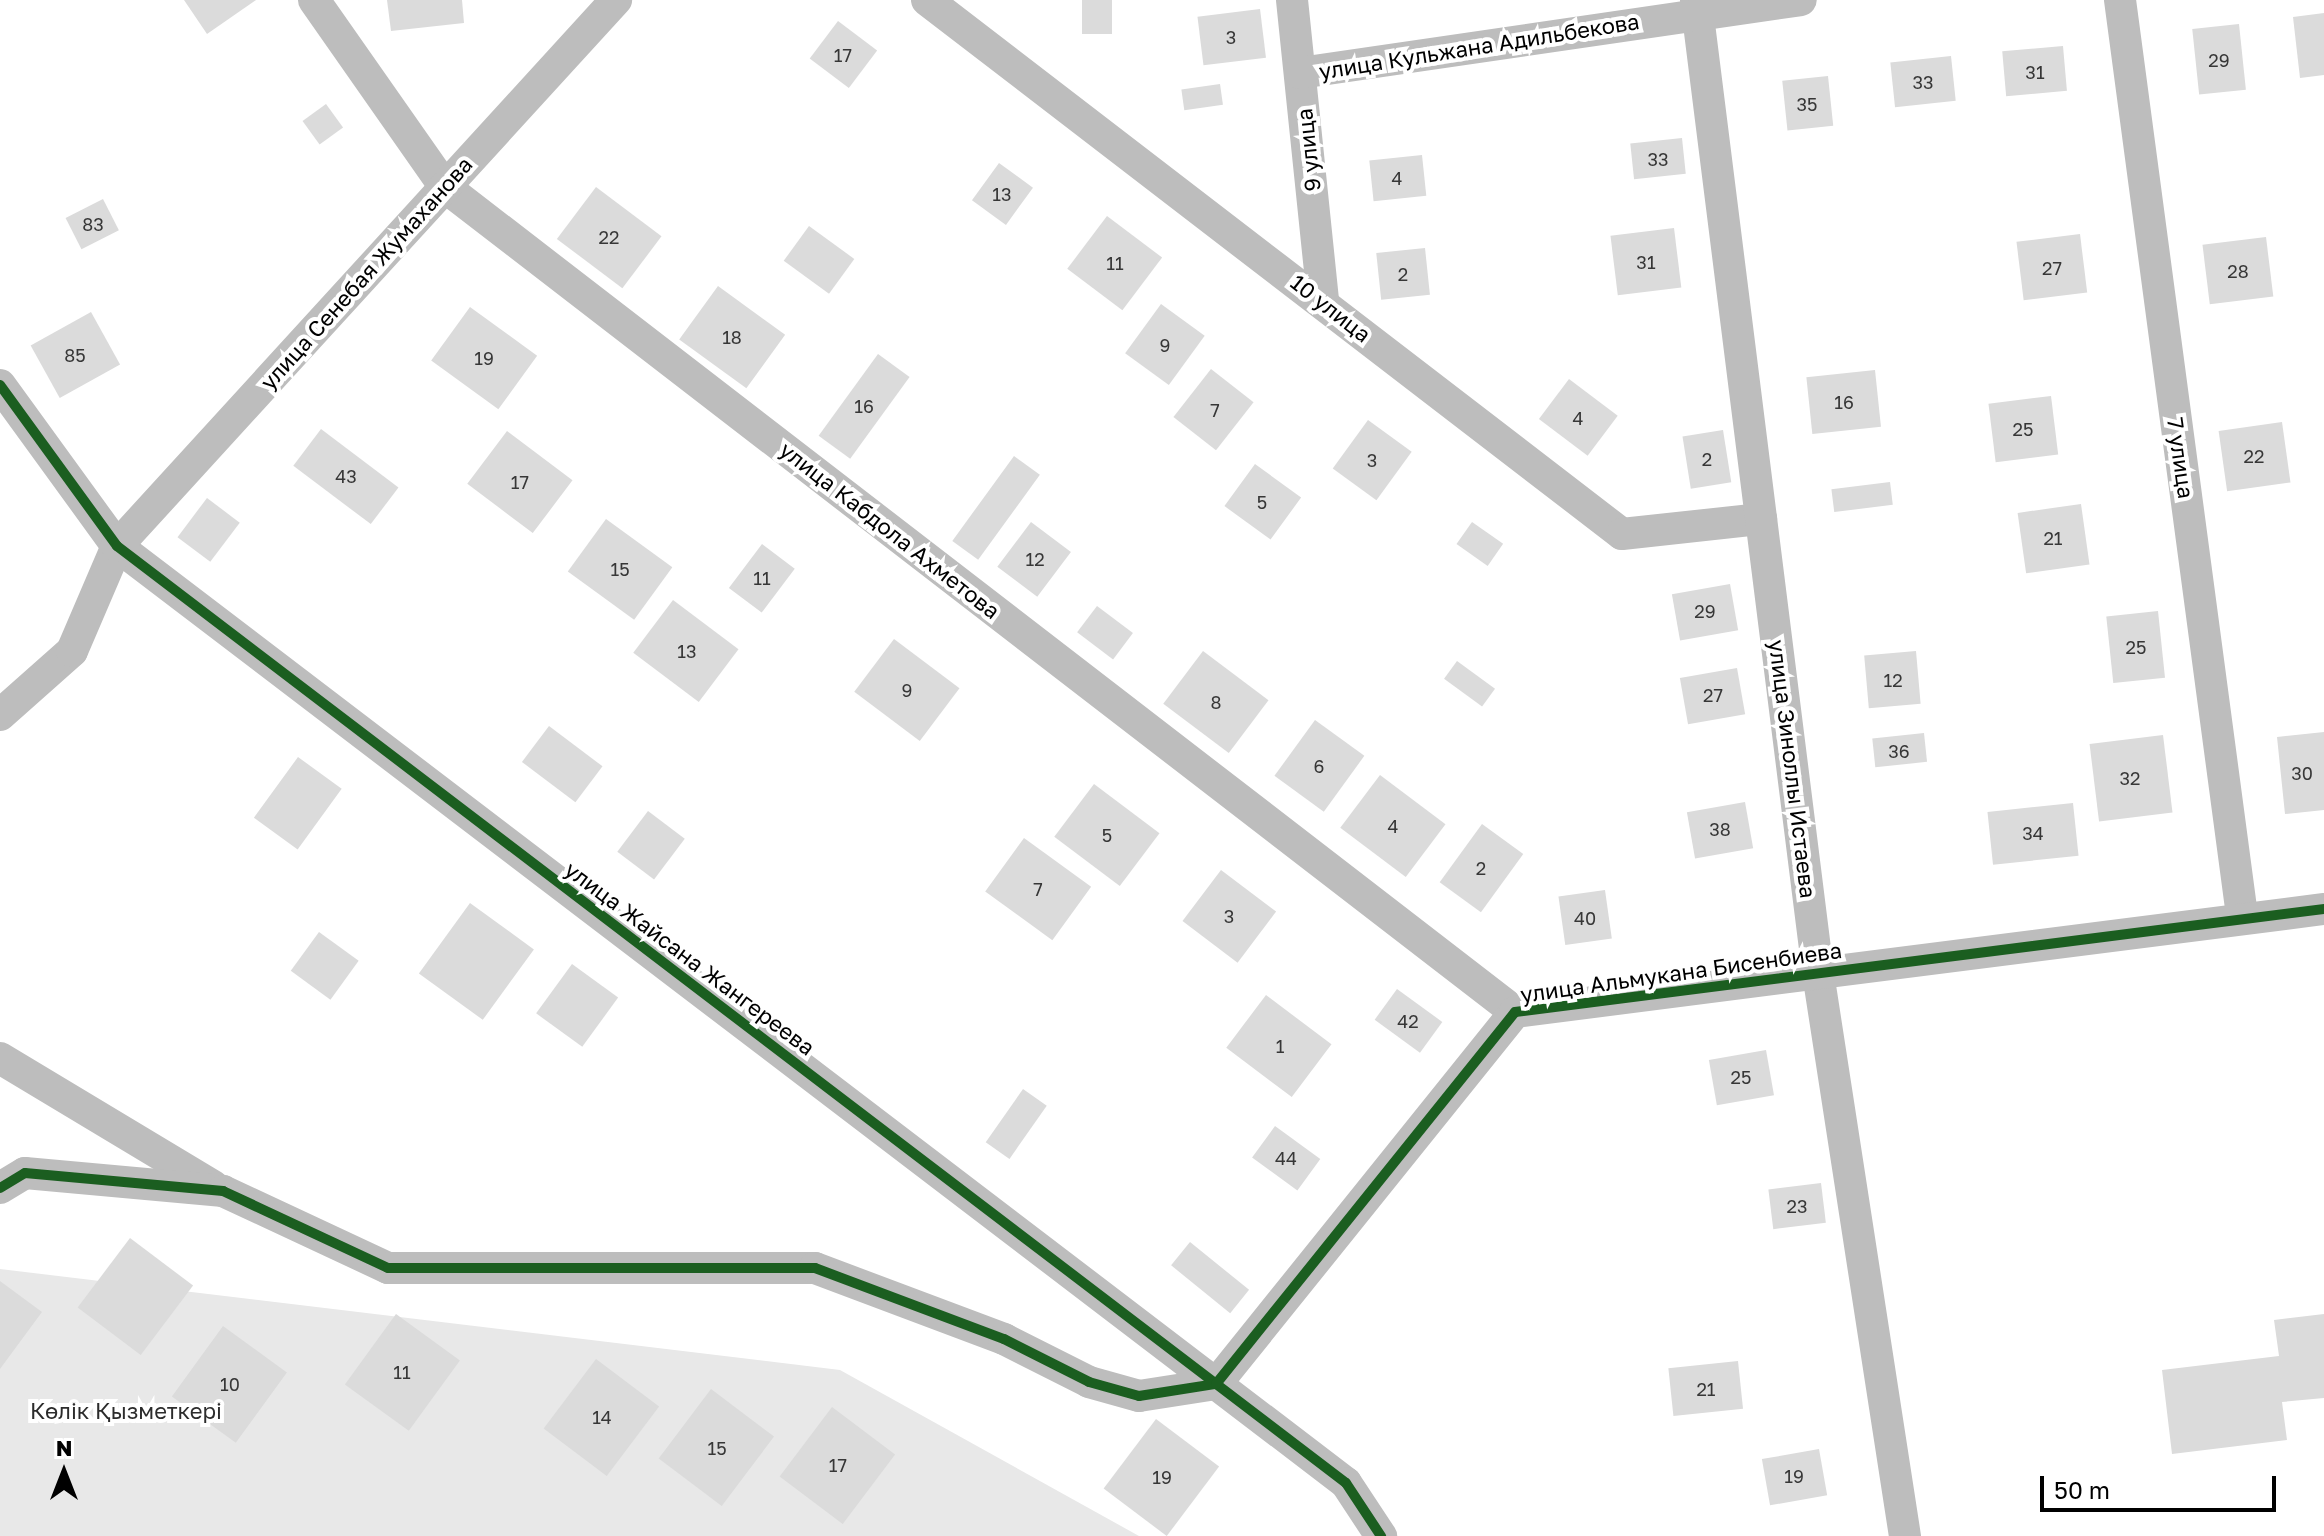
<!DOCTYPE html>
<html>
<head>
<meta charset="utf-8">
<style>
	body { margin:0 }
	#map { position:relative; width:2324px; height:1536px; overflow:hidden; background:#fff; font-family:"Golos Text",sans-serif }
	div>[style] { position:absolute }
	.green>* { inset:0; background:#e8e8e8 }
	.building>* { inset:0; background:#dbdbdb; transform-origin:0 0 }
	.minor>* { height:32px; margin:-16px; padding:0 16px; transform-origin:16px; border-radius:16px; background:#bdbdbd }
	.cycleway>* { height:10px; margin:-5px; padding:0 5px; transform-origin:5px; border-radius:5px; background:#1b5e20 }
	span { translate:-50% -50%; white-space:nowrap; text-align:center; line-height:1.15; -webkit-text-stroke:8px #fff; paint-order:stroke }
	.number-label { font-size:18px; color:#373737 }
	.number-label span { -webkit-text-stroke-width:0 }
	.street-label { font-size:22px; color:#000 }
	.park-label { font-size:22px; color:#2c2c2c }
	.north { position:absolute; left:24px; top:1432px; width:80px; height:80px; -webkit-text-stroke:6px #fff; paint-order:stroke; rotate:0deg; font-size:22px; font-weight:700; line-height:32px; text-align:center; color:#000 }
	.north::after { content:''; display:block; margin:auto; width:28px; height:36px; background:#000; clip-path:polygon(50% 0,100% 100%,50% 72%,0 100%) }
	.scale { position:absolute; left:2040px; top:1476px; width:236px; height:36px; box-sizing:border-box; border:4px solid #000; border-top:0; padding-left:10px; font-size:24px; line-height:28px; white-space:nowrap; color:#000; -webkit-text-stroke:6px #fff; paint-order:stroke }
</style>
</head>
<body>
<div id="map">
	<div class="green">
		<i style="clip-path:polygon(0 1269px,840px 1370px,1139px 1536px,0 1536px)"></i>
	</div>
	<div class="building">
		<i style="clip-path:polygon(184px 0,256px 0,207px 34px)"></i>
		<i style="clip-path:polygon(387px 0,462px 0,464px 23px,391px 31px)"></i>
		<i style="left:1082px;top:0;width:30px;height:34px"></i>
		<i style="left:1260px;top:9px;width:49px;height:63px;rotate:83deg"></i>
		<i style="clip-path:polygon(2324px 13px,2324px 75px,2300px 78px,2293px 17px)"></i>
		<i style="left:838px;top:21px;width:49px;height:47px;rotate:37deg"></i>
		<i style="left:2239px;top:24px;width:66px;height:47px;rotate:84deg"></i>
		<i style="left:2063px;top:46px;width:45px;height:61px;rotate:85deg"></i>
		<i style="left:1951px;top:56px;width:45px;height:61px;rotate:84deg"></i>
		<i style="left:1828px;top:76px;width:50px;height:46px;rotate:84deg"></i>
		<i style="left:1220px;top:84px;width:21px;height:39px;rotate:82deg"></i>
		<i style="left:326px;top:104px;width:29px;height:29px;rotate:54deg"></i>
		<i style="left:1682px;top:138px;width:36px;height:52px;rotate:84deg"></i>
		<i style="left:1422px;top:155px;width:41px;height:53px;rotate:84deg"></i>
		<i style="left:999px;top:163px;width:42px;height:46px;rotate:36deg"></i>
		<i style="left:596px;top:187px;width:82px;height:65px;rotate:37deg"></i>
		<i style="left:103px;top:199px;width:35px;height:42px;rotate:63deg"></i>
		<i style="left:1107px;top:216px;width:69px;height:66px;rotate:37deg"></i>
		<i style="left:809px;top:226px;width:56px;height:43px;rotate:36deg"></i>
		<i style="left:1674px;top:228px;width:60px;height:64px;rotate:83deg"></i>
		<i style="left:2080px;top:234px;width:59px;height:64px;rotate:83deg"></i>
		<i style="left:2266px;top:237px;width:60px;height:64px;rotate:83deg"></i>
		<i style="left:1425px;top:248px;width:47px;height:49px;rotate:84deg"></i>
		<i style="left:718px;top:286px;width:83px;height:66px;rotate:36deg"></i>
		<i style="left:1161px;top:304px;width:54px;height:61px;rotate:36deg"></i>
		<i style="left:470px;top:307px;width:83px;height:66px;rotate:36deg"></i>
		<i style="left:91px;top:312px;width:60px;height:69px;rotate:61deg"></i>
		<i style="left:878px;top:354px;width:39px;height:101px;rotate:36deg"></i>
		<i style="left:1211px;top:369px;width:54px;height:61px;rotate:38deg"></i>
		<i style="left:1875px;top:370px;width:57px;height:69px;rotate:84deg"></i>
		<i style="left:1569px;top:379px;width:61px;height:50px;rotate:37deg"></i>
		<i style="left:2051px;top:396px;width:59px;height:63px;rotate:83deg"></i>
		<i style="left:1368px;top:420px;width:54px;height:60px;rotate:36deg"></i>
		<i style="left:2282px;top:422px;width:61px;height:64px;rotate:82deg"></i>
		<i style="left:321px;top:429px;width:97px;height:46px;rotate:37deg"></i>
		<i style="left:1723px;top:430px;width:53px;height:41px;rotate:81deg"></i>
		<i style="left:507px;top:431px;width:82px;height:66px;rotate:37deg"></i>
		<i style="left:1014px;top:456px;width:32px;height:105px;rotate:36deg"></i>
		<i style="left:1255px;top:464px;width:57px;height:52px;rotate:36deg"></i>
		<i style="left:1890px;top:482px;width:23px;height:59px;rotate:83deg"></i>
		<i style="left:207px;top:498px;width:41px;height:49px;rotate:37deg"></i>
		<i style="left:2081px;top:504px;width:61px;height:64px;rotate:82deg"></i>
		<i style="left:606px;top:519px;width:82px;height:65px;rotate:36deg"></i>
		<i style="left:1031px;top:522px;width:50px;height:56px;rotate:37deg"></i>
		<i style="left:1472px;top:522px;width:38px;height:27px;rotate:35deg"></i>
		<i style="left:762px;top:544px;width:41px;height:55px;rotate:37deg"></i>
		<i style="left:1730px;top:584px;width:47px;height:59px;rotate:80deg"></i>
		<i style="left:673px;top:600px;width:82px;height:66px;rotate:37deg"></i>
		<i style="left:1097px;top:606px;width:45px;height:33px;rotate:37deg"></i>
		<i style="left:2158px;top:611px;width:67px;height:52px;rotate:84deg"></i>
		<i style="left:894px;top:639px;width:82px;height:66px;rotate:37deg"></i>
		<i style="left:1203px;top:651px;width:82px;height:66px;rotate:37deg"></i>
		<i style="left:1916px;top:651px;width:53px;height:52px;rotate:85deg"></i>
		<i style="left:1457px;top:661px;width:47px;height:22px;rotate:36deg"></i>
		<i style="left:1737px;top:668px;width:47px;height:58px;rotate:80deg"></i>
		<i style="left:1315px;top:720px;width:61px;height:69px;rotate:36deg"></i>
		<i style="left:549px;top:726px;width:67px;height:45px;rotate:37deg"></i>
		<i style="clip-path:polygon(2324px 732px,2324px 810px,2285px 814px,2277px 737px)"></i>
		<i style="left:1924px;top:733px;width:29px;height:52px;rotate:84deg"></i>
		<i style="left:2163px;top:735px;width:78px;height:74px;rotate:83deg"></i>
		<i style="left:298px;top:757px;width:54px;height:75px;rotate:36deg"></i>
		<i style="left:1380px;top:775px;width:82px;height:66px;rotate:37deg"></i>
		<i style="left:1094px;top:784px;width:82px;height:66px;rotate:37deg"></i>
		<i style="left:1745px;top:802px;width:47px;height:59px;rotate:80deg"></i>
		<i style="left:2073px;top:803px;width:53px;height:86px;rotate:84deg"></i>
		<i style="left:648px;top:811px;width:46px;height:51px;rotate:37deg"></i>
		<i style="left:1482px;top:824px;width:51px;height:72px;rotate:36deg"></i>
		<i style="left:1024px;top:838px;width:83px;height:66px;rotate:36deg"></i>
		<i style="left:1221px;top:870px;width:69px;height:64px;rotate:37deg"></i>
		<i style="left:1605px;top:890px;width:49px;height:47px;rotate:82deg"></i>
		<i style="left:470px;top:903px;width:79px;height:87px;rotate:36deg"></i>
		<i style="left:319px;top:932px;width:49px;height:48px;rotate:36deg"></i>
		<i style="left:572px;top:964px;width:57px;height:61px;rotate:36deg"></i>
		<i style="left:1397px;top:989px;width:56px;height:38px;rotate:36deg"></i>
		<i style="left:1266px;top:995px;width:82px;height:66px;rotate:37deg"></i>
		<i style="left:1766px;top:1050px;width:46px;height:58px;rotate:80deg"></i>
		<i style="left:1023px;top:1089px;width:29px;height:65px;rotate:35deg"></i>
		<i style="left:1275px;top:1126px;width:56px;height:39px;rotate:36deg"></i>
		<i style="left:1821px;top:1183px;width:40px;height:53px;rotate:83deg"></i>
		<i style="left:130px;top:1238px;width:79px;height:87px;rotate:37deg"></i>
		<i style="left:1190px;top:1242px;width:76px;height:30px;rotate:39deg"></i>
		<i style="clip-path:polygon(0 1281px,42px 1312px,0 1369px)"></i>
		<i style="left:396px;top:1314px;width:79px;height:87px;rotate:36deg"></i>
		<i style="clip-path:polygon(2324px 1314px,2324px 1398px,2282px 1402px,2287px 1440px,2172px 1454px,2162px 1370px,2279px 1356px,2274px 1320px)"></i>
		<i style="left:223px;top:1326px;width:79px;height:87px;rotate:36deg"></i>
		<i style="left:596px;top:1359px;width:79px;height:87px;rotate:37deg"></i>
		<i style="left:1738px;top:1361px;width:48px;height:70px;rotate:84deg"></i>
		<i style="left:711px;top:1389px;width:79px;height:87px;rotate:37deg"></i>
		<i style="left:832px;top:1407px;width:79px;height:87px;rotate:37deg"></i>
		<i style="left:1156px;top:1419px;width:79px;height:87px;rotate:37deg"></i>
		<i style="left:1819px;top:1449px;width:47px;height:58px;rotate:80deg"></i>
	</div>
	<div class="minor">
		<i style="left:314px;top:0;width:228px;rotate:55deg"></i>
		<i style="left:445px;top:187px;width:1351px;rotate:37.63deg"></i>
		<i style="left:927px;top:0;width:876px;rotate:37.54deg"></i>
		<i style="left:1622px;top:534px;width:140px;rotate:-6.2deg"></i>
		<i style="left:1292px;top:0;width:303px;rotate:84.1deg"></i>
		<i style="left:1696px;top:0;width:981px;rotate:82.85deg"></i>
		<i style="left:1818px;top:973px;width:570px;rotate:81.22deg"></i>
		<i style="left:2120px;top:0;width:924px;rotate:82.41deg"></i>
		<i style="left:1300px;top:73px;width:506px;rotate:-8.29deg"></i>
		<i style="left:0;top:385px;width:199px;rotate:54deg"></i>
		<i style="left:117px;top:546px;width:1545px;rotate:37.32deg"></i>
		<i style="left:1346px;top:1483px;width:64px;rotate:56.6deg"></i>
		<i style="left:0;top:715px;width:96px;rotate:-41.6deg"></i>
		<i style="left:72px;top:651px;width:114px;rotate:-66.8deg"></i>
		<i style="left:117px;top:546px;width:740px;rotate:-47.58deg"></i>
		<i style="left:0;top:1058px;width:249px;rotate:31deg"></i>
		<i style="left:0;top:1188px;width:29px;rotate:-31deg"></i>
		<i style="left:25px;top:1173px;width:199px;rotate:5.2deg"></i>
		<i style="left:223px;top:1191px;width:182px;rotate:25deg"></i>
		<i style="left:388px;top:1268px;width:427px"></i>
		<i style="left:815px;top:1268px;width:202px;rotate:20.6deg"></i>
		<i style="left:1004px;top:1339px;width:95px;rotate:26.8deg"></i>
		<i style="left:1089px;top:1382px;width:52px;rotate:15.6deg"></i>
		<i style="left:1139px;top:1396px;width:78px;rotate:-8.9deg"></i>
		<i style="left:1216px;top:1384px;width:477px;rotate:-51.2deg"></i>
		<i style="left:1515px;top:1012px;width:816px;rotate:-7.26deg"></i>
	</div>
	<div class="cycleway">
		<i style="left:0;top:385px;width:199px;rotate:54deg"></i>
		<i style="left:117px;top:546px;width:1545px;rotate:37.32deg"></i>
		<i style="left:1346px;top:1483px;width:64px;rotate:56.6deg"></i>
		<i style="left:0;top:1188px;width:29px;rotate:-31deg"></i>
		<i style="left:25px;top:1173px;width:199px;rotate:5.2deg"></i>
		<i style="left:223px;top:1191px;width:182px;rotate:25deg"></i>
		<i style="left:388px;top:1268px;width:427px"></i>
		<i style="left:815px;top:1268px;width:202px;rotate:20.6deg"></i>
		<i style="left:1004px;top:1339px;width:95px;rotate:26.8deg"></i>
		<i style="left:1089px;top:1382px;width:52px;rotate:15.6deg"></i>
		<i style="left:1139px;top:1396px;width:78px;rotate:-8.9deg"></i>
		<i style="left:1216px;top:1384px;width:477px;rotate:-51.2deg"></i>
		<i style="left:1515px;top:1012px;width:816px;rotate:-7.26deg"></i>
	</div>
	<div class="number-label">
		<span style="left:1231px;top:37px">3</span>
		<span style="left:843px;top:55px">17</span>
		<span style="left:2219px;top:60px">29</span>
		<span style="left:2035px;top:72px">31</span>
		<span style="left:1923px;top:82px">33</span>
		<span style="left:1807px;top:104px">35</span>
		<span style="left:1658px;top:159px">33</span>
		<span style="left:1397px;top:178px">4</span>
		<span style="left:1002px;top:194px">13</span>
		<span style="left:93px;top:224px">83</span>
		<span style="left:609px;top:237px">22</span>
		<span style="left:1646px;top:262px">31</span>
		<span style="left:1115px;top:263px">11</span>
		<span style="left:2052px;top:268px">27</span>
		<span style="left:2238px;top:271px">28</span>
		<span style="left:1403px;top:274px">2</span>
		<span style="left:732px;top:337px">18</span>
		<span style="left:1165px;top:345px">9</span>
		<span style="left:75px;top:355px">85</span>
		<span style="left:484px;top:358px">19</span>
		<span style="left:1844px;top:402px">16</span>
		<span style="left:864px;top:406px">16</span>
		<span style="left:1215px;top:410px">7</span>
		<span style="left:1578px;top:418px">4</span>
		<span style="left:2023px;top:429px">25</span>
		<span style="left:2254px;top:456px">22</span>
		<span style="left:1707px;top:459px">2</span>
		<span style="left:1372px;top:460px">3</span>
		<span style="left:346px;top:476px">43</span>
		<span style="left:520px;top:482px">17</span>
		<span style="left:1262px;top:502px">5</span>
		<span style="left:2053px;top:538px">21</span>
		<span style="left:1035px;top:559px">12</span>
		<span style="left:620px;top:569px">15</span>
		<span style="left:762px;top:578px">11</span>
		<span style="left:1705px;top:611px">29</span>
		<span style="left:2136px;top:647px">25</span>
		<span style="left:687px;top:651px">13</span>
		<span style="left:1893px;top:680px">12</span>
		<span style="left:907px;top:690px">9</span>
		<span style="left:1713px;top:695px">27</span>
		<span style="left:1216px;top:702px">8</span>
		<span style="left:1899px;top:751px">36</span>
		<span style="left:1319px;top:766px">6</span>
		<span style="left:2302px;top:773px">30</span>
		<span style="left:2130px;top:778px">32</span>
		<span style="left:1393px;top:826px">4</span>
		<span style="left:1720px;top:829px">38</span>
		<span style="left:2033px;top:833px">34</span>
		<span style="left:1107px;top:835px">5</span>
		<span style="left:1481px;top:868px">2</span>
		<span style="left:1038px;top:889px">7</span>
		<span style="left:1229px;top:916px">3</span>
		<span style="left:1585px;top:918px">40</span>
		<span style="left:1408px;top:1021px">42</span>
		<span style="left:1280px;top:1046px">1</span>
		<span style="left:1741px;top:1077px">25</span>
		<span style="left:1286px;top:1158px">44</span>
		<span style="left:1797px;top:1206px">23</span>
		<span style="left:402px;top:1372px">11</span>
		<span style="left:230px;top:1384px">10</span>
		<span style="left:1706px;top:1389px">21</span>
		<span style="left:602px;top:1417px">14</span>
		<span style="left:717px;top:1448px">15</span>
		<span style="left:838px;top:1465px">17</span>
		<span style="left:1794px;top:1476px">19</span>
		<span style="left:1162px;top:1477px">19</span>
	</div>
	<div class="street-label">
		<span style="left:1479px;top:46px;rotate:-9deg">улица Кульжана Адильбекова</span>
		<span style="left:1308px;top:150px;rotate:-96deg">9 улица</span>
		<span style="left:366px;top:273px;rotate:-48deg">улица Сенебая Жумаханова</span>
		<span style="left:1331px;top:308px;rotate:38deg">10 улица</span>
		<span style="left:2181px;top:458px;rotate:82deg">7 улица</span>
		<span style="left:890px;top:530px;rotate:38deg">улица Кабдола Ахметова</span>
		<span style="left:1793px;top:769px;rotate:83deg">улица Зиноллы Истаева</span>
		<span style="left:690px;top:958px;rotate:37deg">улица Жайсана Жангереева</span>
		<span style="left:1681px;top:972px;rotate:-8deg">улица Альмукана Бисенбиева</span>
	</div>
	<div class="park-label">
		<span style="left:126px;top:1411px">Көлік Қызметкері</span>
	</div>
	<div class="north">N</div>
	<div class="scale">50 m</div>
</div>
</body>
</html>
